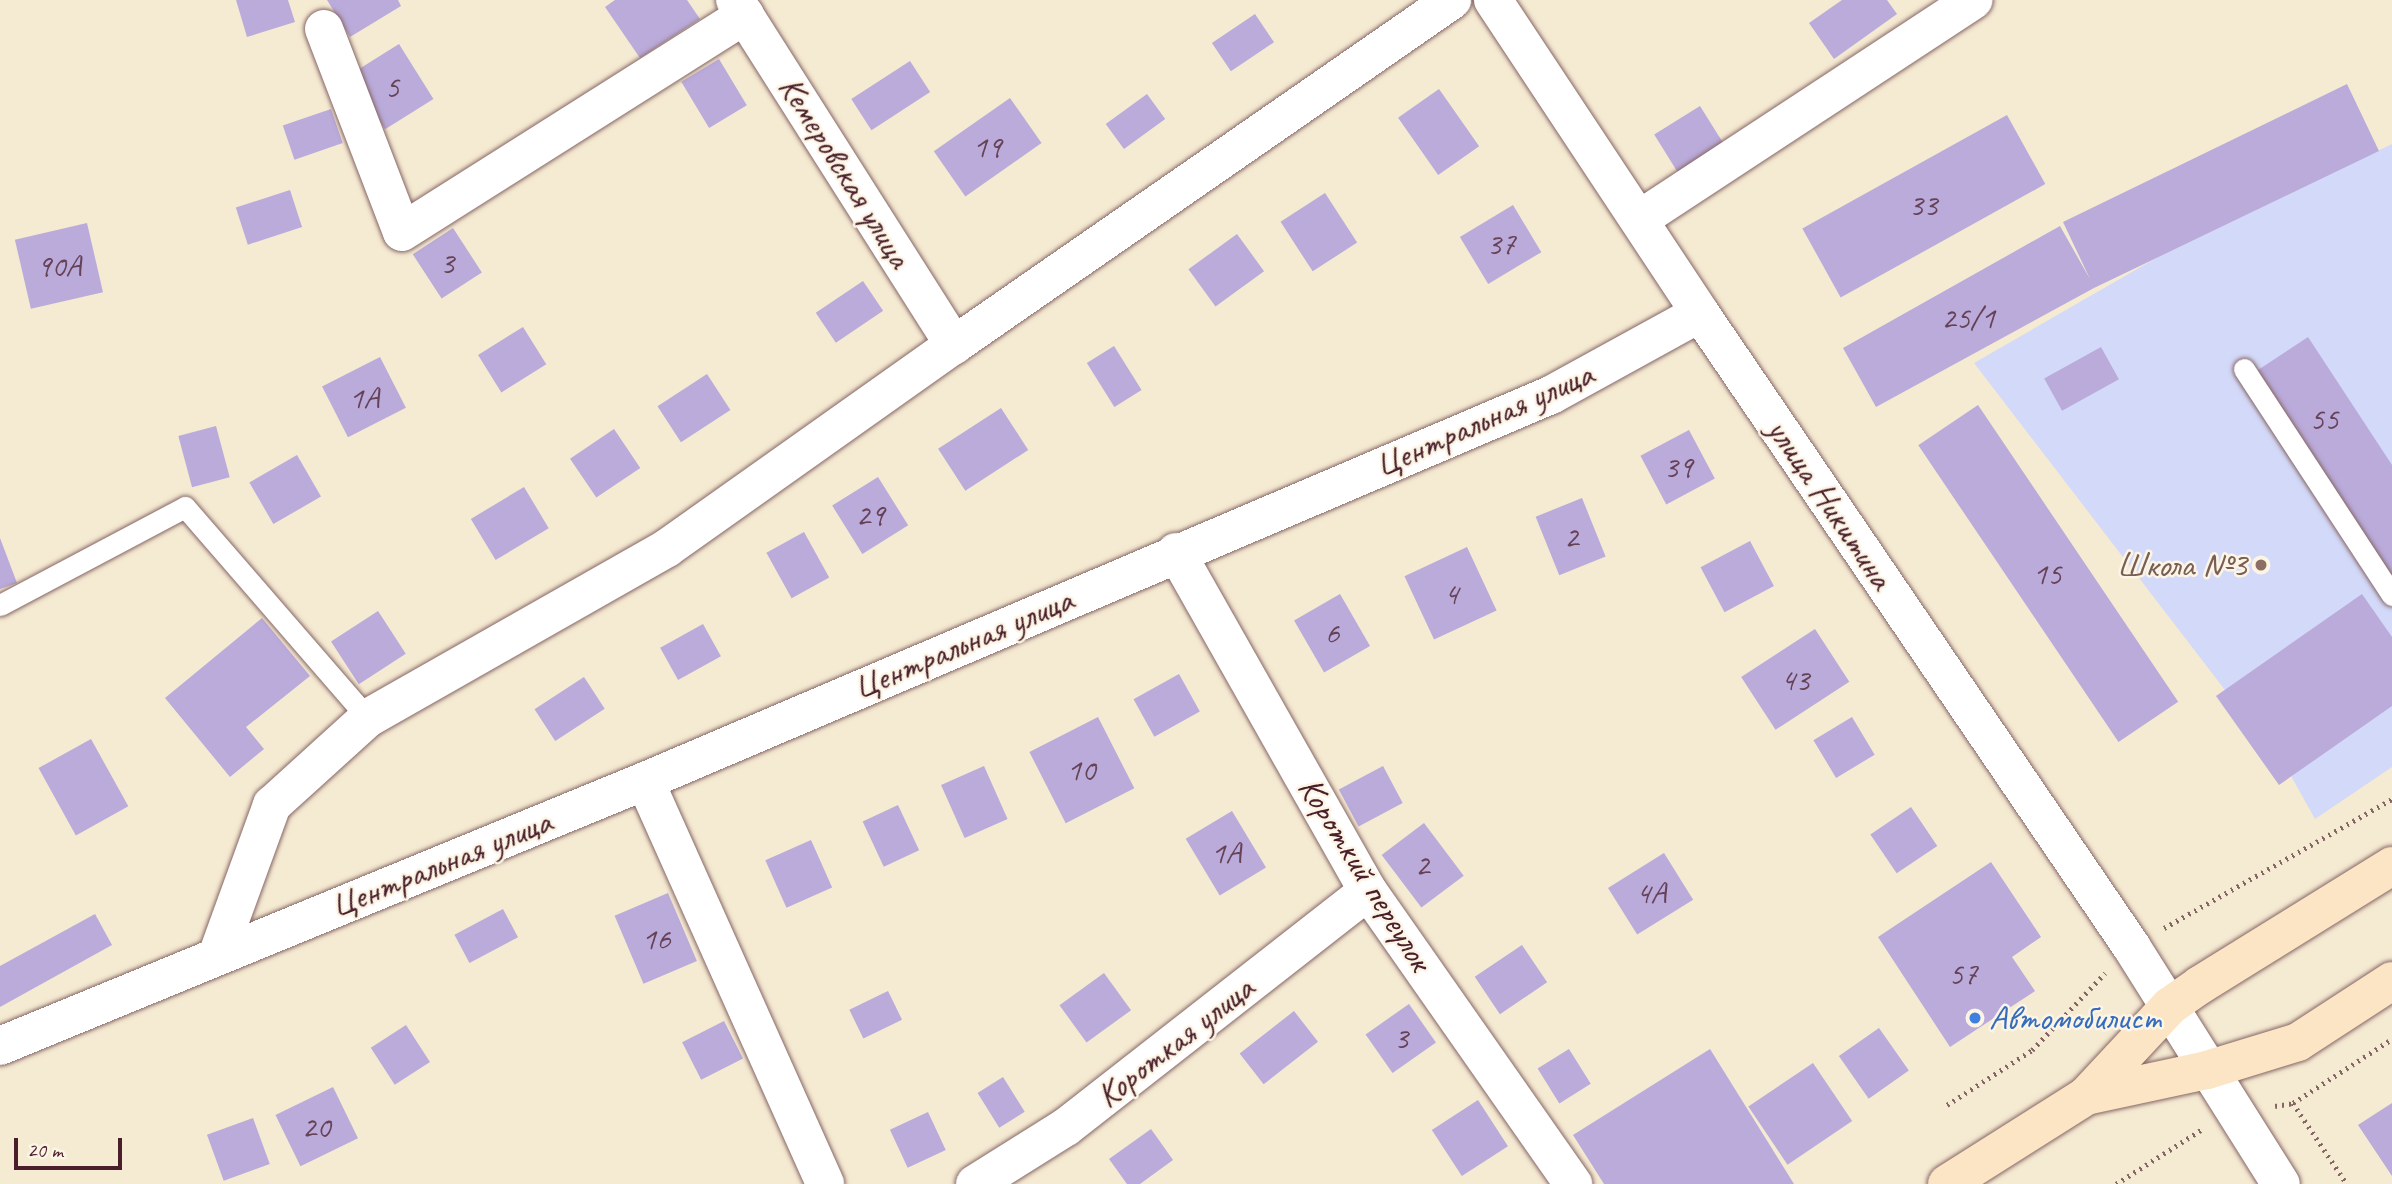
<!DOCTYPE html>
<html>
<head>
<meta charset="utf-8">
<style>
	body { margin:0 }
	#map { position:relative; width:2392px; height:1184px; overflow:hidden; background:#f5ead2; font-family:Caveat,sans-serif }
	div>[style] { position:absolute }
	.built>* { inset:0; background:#d3d9f9 }
	.building>* { inset:0; background:#baabdb; transform-origin:0 0 }
	.path>* { height:4.5px; margin-top:-2.25px; transform-origin:0; background:repeating-linear-gradient(90deg,#866665 0 2px,transparent 0 7px) }
	.roads { filter:drop-shadow(0 0 2px #866665) drop-shadow(0 0 2px #866665) }
	.service>* { height:21px; margin:-10.5px; padding:0 10.5px; transform-origin:10.5px; border-radius:10.5px; background:#fff }
	.minor>* { height:38px; margin:-19px; padding:0 19px; transform-origin:19px; border-radius:19px; background:#fff }
	.tertiary>* { height:38px; margin:-19px; padding:0 19px; transform-origin:19px; border-radius:19px; background:#fff }
	.secondary>* { height:38px; margin:-19px; padding:0 19px; transform-origin:19px; border-radius:19px; background:#fce5c4 }
	.dots>* { width:19px; height:19px; translate:-50% -50%; box-sizing:border-box; border:4px solid #fcf5e5; border-radius:50% }
	span { translate:-50% -50%; white-space:nowrap; text-align:center; line-height:1.15; -webkit-text-stroke:5px #fcf5e5; paint-order:stroke }
	.number-label { font-size:32px; color:#664257 }
	.number-label span { -webkit-text-stroke-width:0 }
	.street-label { font-size:35px; color:#4a1f2b }
	.education-label { font-size:35px; color:#785e54 }
	.right { translate:-100% -50%; text-align:right }
	.shop-label { font-size:35px; color:#366cbe }
	.left { translate:0 -50%; text-align:left }
	.scale { position:absolute; left:14px; top:1138px; width:108px; height:32px; box-sizing:border-box; border:4px solid #4a1f2b; border-top:0; padding-left:9px; font-size:21px; line-height:24px; white-space:nowrap; color:#4a1f2b; -webkit-text-stroke:5px #fcf5e5; paint-order:stroke }
</style>
</head>
<body>
<div id="map">
	<div class="built">
		<i style="clip-path:polygon(2392px 144px,2392px 767px,2315px 819px,2291px 776px,1974px 363px,2158px 257px)"></i>
	</div>
	<div class="building">
		<i style="clip-path:polygon(236px 0,288px 0,295px 22px,247px 37px)"></i>
		<i style="clip-path:polygon(327px 0,398px 0,401px 6px,350px 37px)"></i>
		<i style="clip-path:polygon(615px 0,687px 0,700px 19px,640px 58px,605px 7px)"></i>
		<i style="clip-path:polygon(1842px 0,1887px 0,1897px 14px,1834px 59px,1809px 23px)"></i>
		<i style="left:1255px;top:14px;width:34px;height:52px;rotate:56deg"></i>
		<i style="left:399px;top:44px;width:65px;height:57px;rotate:58deg"></i>
		<i style="left:719px;top:59px;width:54px;height:44px;rotate:59deg"></i>
		<i style="left:910px;top:61px;width:37px;height:70px;rotate:57deg"></i>
		<i style="clip-path:polygon(2347px 84px,2379px 151px,2094px 288px,1876px 407px,1843px 348px,2060px 226px,2090px 279px,2063px 222px)"></i>
		<i style="left:1439px;top:89px;width:70px;height:50px;rotate:55deg"></i>
		<i style="left:1147px;top:94px;width:31px;height:51px;rotate:54deg"></i>
		<i style="left:1010px;top:98px;width:55px;height:93px;rotate:55deg"></i>
		<i style="left:1700px;top:106px;width:52px;height:54px;rotate:58deg"></i>
		<i style="left:331px;top:109px;width:36px;height:51px;rotate:71deg"></i>
		<i style="left:2007px;top:115px;width:79px;height:234px;rotate:61deg"></i>
		<i style="left:290px;top:190px;width:39px;height:57px;rotate:72deg"></i>
		<i style="left:1325px;top:193px;width:59px;height:53px;rotate:57deg"></i>
		<i style="left:1513px;top:205px;width:55px;height:62px;rotate:59deg"></i>
		<i style="left:87px;top:223px;width:71px;height:74px;rotate:77deg"></i>
		<i style="left:453px;top:228px;width:53px;height:48px;rotate:57deg"></i>
		<i style="left:1237px;top:234px;width:46px;height:60px;rotate:54deg"></i>
		<i style="left:863px;top:281px;width:36px;height:57px;rotate:56deg"></i>
		<i style="left:523px;top:327px;width:44px;height:53px;rotate:58deg"></i>
		<i style="clip-path:polygon(2308px 337px,2392px 465px,2392px 580px,2255px 372px)"></i>
		<i style="left:1114px;top:346px;width:52px;height:32px;rotate:58deg"></i>
		<i style="left:2101px;top:347px;width:37px;height:65px;rotate:61deg"></i>
		<i style="left:380px;top:357px;width:57px;height:65px;rotate:63deg"></i>
		<i style="left:707px;top:374px;width:43px;height:59px;rotate:57deg"></i>
		<i style="left:1978px;top:405px;width:358px;height:72px;rotate:56deg"></i>
		<i style="left:1001px;top:408px;width:50px;height:75px;rotate:57deg"></i>
		<i style="left:216px;top:426px;width:53px;height:39px;rotate:75deg"></i>
		<i style="left:614px;top:429px;width:47px;height:53px;rotate:56deg"></i>
		<i style="left:1689px;top:430px;width:55px;height:55px;rotate:62deg"></i>
		<i style="left:297px;top:455px;width:48px;height:55px;rotate:60deg"></i>
		<i style="left:878px;top:477px;width:57px;height:54px;rotate:58deg"></i>
		<i style="left:524px;top:487px;width:48px;height:62px;rotate:59deg"></i>
		<i style="left:1582px;top:498px;width:63px;height:50px;rotate:68deg"></i>
		<i style="left:804px;top:532px;width:52px;height:43px;rotate:61deg"></i>
		<i style="clip-path:polygon(0 538px,17px 583px,0 589px)"></i>
		<i style="left:1750px;top:541px;width:51px;height:56px;rotate:62deg"></i>
		<i style="left:1467px;top:547px;width:70px;height:69px;rotate:65deg"></i>
		<i style="left:1340px;top:594px;width:60px;height:53px;rotate:60deg"></i>
		<i style="clip-path:polygon(2362px 594px,2392px 637px,2392px 706px,2279px 785px,2216px 696px)"></i>
		<i style="left:378px;top:611px;width:51px;height:56px;rotate:57deg"></i>
		<i style="clip-path:polygon(262px 618px,310px 676px,246px 727px,264px 749px,230px 777px,165px 698px)"></i>
		<i style="left:703px;top:624px;width:37px;height:49px;rotate:61deg"></i>
		<i style="left:1815px;top:629px;width:63px;height:88px;rotate:57deg"></i>
		<i style="left:1179px;top:674px;width:43px;height:52px;rotate:61deg"></i>
		<i style="left:584px;top:677px;width:38px;height:59px;rotate:57deg"></i>
		<i style="left:1098px;top:717px;width:80px;height:77px;rotate:63deg"></i>
		<i style="left:1852px;top:717px;width:44px;height:45px;rotate:59deg"></i>
		<i style="left:91px;top:739px;width:77px;height:60px;rotate:61deg"></i>
		<i style="left:984px;top:766px;width:58px;height:47px;rotate:66deg"></i>
		<i style="left:1383px;top:766px;width:42px;height:50px;rotate:62deg"></i>
		<i style="left:898px;top:805px;width:50px;height:39px;rotate:65deg"></i>
		<i style="left:1911px;top:807px;width:47px;height:49px;rotate:56deg"></i>
		<i style="left:1232px;top:811px;width:66px;height:54px;rotate:59deg"></i>
		<i style="left:1424px;top:823px;width:66px;height:53px;rotate:53deg"></i>
		<i style="left:811px;top:840px;width:52px;height:50px;rotate:66deg"></i>
		<i style="left:1664px;top:853px;width:55px;height:66px;rotate:58deg"></i>
		<i style="clip-path:polygon(1991px 862px,2041px 937px,2012px 957px,2035px 991px,1950px 1047px,1878px 937px)"></i>
		<i style="left:668px;top:893px;width:74px;height:58px;rotate:67deg"></i>
		<i style="left:503px;top:909px;width:32px;height:55px;rotate:62deg"></i>
		<i style="clip-path:polygon(95px 914px,112px 945px,0 1007px,0 966px)"></i>
		<i style="left:1522px;top:945px;width:45px;height:57px;rotate:56deg"></i>
		<i style="left:1104px;top:973px;width:46px;height:55px;rotate:54deg"></i>
		<i style="left:888px;top:991px;width:32px;height:43px;rotate:64deg"></i>
		<i style="left:1409px;top:1004px;width:47px;height:53px;rotate:55deg"></i>
		<i style="left:1294px;top:1011px;width:39px;height:69px;rotate:52deg"></i>
		<i style="left:724px;top:1021px;width:42px;height:47px;rotate:63deg"></i>
		<i style="left:406px;top:1025px;width:44px;height:42px;rotate:57deg"></i>
		<i style="left:1879px;top:1028px;width:52px;height:49px;rotate:55deg"></i>
		<i style="left:1569px;top:1049px;width:41px;height:37px;rotate:58deg"></i>
		<i style="clip-path:polygon(1710px 1049px,1794px 1184px,1604px 1184px,1573px 1135px)"></i>
		<i style="left:1813px;top:1063px;width:70px;height:78px;rotate:56deg"></i>
		<i style="left:1003px;top:1077px;width:41px;height:30px;rotate:58deg"></i>
		<i style="left:333px;top:1087px;width:57px;height:64px;rotate:64deg"></i>
		<i style="left:1478px;top:1100px;width:55px;height:55px;rotate:57deg"></i>
		<i style="clip-path:polygon(2392px 1103px,2392px 1176px,2358px 1125px)"></i>
		<i style="left:928px;top:1112px;width:42px;height:42px;rotate:65deg"></i>
		<i style="left:253px;top:1118px;width:49px;height:49px;rotate:70deg"></i>
		<i style="clip-path:polygon(1151px 1129px,1173px 1160px,1140px 1184px,1127px 1184px,1109px 1159px)"></i>
	</div>
	<div class="path">
		<i style="left:2164px;top:928px;width:262px;rotate:-29.5deg"></i>
		<i style="left:2293px;top:1103px;width:97px;rotate:56.3deg"></i>
		<i style="left:1947px;top:1105px;width:101px;rotate:-32.9deg"></i>
		<i style="left:2032px;top:1050px;width:106px;rotate:-46.5deg"></i>
		<i style="left:2275px;top:1106px;width:18px;rotate:-9deg"></i>
		<i style="left:2293px;top:1103px;width:118px;rotate:-32.9deg"></i>
		<i style="left:2116px;top:1184px;width:104px;rotate:-32.5deg"></i>
	</div>
	<div class="roads">
		<div class="service">
			<i style="left:2244px;top:369px;width:270px;rotate:56.8deg"></i>
			<i style="left:0;top:605px;width:209px;rotate:-27.9deg"></i>
			<i style="left:185px;top:507px;width:279px;rotate:49.1deg"></i>
		</div>
		<div class="minor">
			<i style="left:735px;top:0;width:409px;rotate:57.6deg"></i>
			<i style="left:324px;top:29px;width:217px;rotate:69deg"></i>
			<i style="left:402px;top:232px;width:406px;rotate:-32.3deg"></i>
			<i style="left:1640px;top:219px;width:399px;rotate:-33.3deg"></i>
			<i style="left:1176px;top:552px;width:390px;rotate:60.5deg"></i>
			<i style="left:1368px;top:891px;width:358px;rotate:55deg"></i>
			<i style="left:645px;top:781px;width:441px;rotate:65.9deg"></i>
			<i style="left:217px;top:956px;width:161px;rotate:-70deg"></i>
			<i style="left:272px;top:805px;width:130px;rotate:-42.2deg"></i>
			<i style="left:368px;top:718px;width:344px;rotate:-29.6deg"></i>
			<i style="left:667px;top:548px;width:352px;rotate:-35.3deg"></i>
			<i style="left:954px;top:345px;width:606px;rotate:-34.71deg"></i>
			<i style="left:0;top:1046px;width:697px;rotate:-22.34deg"></i>
			<i style="left:645px;top:781px;width:985px;rotate:-23.08deg"></i>
			<i style="left:1551px;top:395px;width:170px;rotate:-28.8deg"></i>
			<i style="left:975px;top:1184px;width:107px;rotate:-32.1deg"></i>
			<i style="left:1066px;top:1127px;width:383px;rotate:-38deg"></i>
		</div>
		<div class="tertiary">
			<i style="left:1493px;top:0;width:375px;rotate:56.5deg"></i>
			<i style="left:1700px;top:313px;width:766px;rotate:55.75deg"></i>
			<i style="left:2131px;top:946px;width:281px;rotate:57.8deg"></i>
		</div>
		<div class="secondary">
			<i style="left:2086px;top:1096px;width:124px;rotate:-12.1deg"></i>
			<i style="left:2207px;top:1070px;width:95px;rotate:-17.1deg"></i>
			<i style="left:2298px;top:1042px;width:112px;rotate:-33deg"></i>
			<i style="left:1947px;top:1184px;width:165px;rotate:-32.3deg"></i>
			<i style="left:2086px;top:1096px;width:123px;rotate:-47deg"></i>
			<i style="left:2170px;top:1006px;width:37px;rotate:-35deg"></i>
			<i style="left:2200px;top:985px;width:226px;rotate:-31.8deg"></i>
		</div>
	</div>
	<div class="dots">
		<i style="left:2261px;top:565px;background:#8d6e63"></i>
		<i style="left:1975px;top:1018px;background:#3f7fe0"></i>
	</div>
	<div class="number-label">
		<span style="left:392px;top:87px">5</span>
		<span style="left:987px;top:147px">19</span>
		<span style="left:1923px;top:205px">33</span>
		<span style="left:1501px;top:244px">37</span>
		<span style="left:447px;top:263px">3</span>
		<span style="left:59px;top:266px">90А</span>
		<span style="left:1968px;top:318px">25/1</span>
		<span style="left:364px;top:398px">1А</span>
		<span style="left:2324px;top:419px">55</span>
		<span style="left:1678px;top:467px">39</span>
		<span style="left:870px;top:515px">29</span>
		<span style="left:1571px;top:537px">2</span>
		<span style="left:2047px;top:574px">15</span>
		<span style="left:1451px;top:594px">4</span>
		<span style="left:1332px;top:633px">6</span>
		<span style="left:1795px;top:680px">43</span>
		<span style="left:1081px;top:770px">10</span>
		<span style="left:1226px;top:853px">1А</span>
		<span style="left:1422px;top:865px">2</span>
		<span style="left:1651px;top:893px">4А</span>
		<span style="left:656px;top:939px">16</span>
		<span style="left:1963px;top:974px">57</span>
		<span style="left:1401px;top:1038px">3</span>
		<span style="left:316px;top:1127px">20</span>
	</div>
	<div class="street-label">
		<span style="left:845px;top:172px;rotate:58deg">Кемеровская улица</span>
		<span style="left:1484px;top:420px;rotate:-24deg">Центральная улица</span>
		<span style="left:1830px;top:504px;rotate:56deg">улица Никитина</span>
		<span style="left:963px;top:644px;rotate:-23deg">Центральная улица</span>
		<span style="left:441px;top:864px;rotate:-22deg">Центральная улица</span>
		<span style="left:1365px;top:874px;rotate:58deg">Короткий переулок</span>
		<span style="left:1175px;top:1042px;rotate:-38deg">Короткая улица</span>
	</div>
	<div class="education-label">
		<span class="right" style="left:2247px;top:565px">Школа №3</span>
	</div>
	<div class="shop-label">
		<span class="left" style="left:1989px;top:1018px">Автомобилист</span>
	</div>
	<div class="scale">20 m</div>
</div>
</body>
</html>
